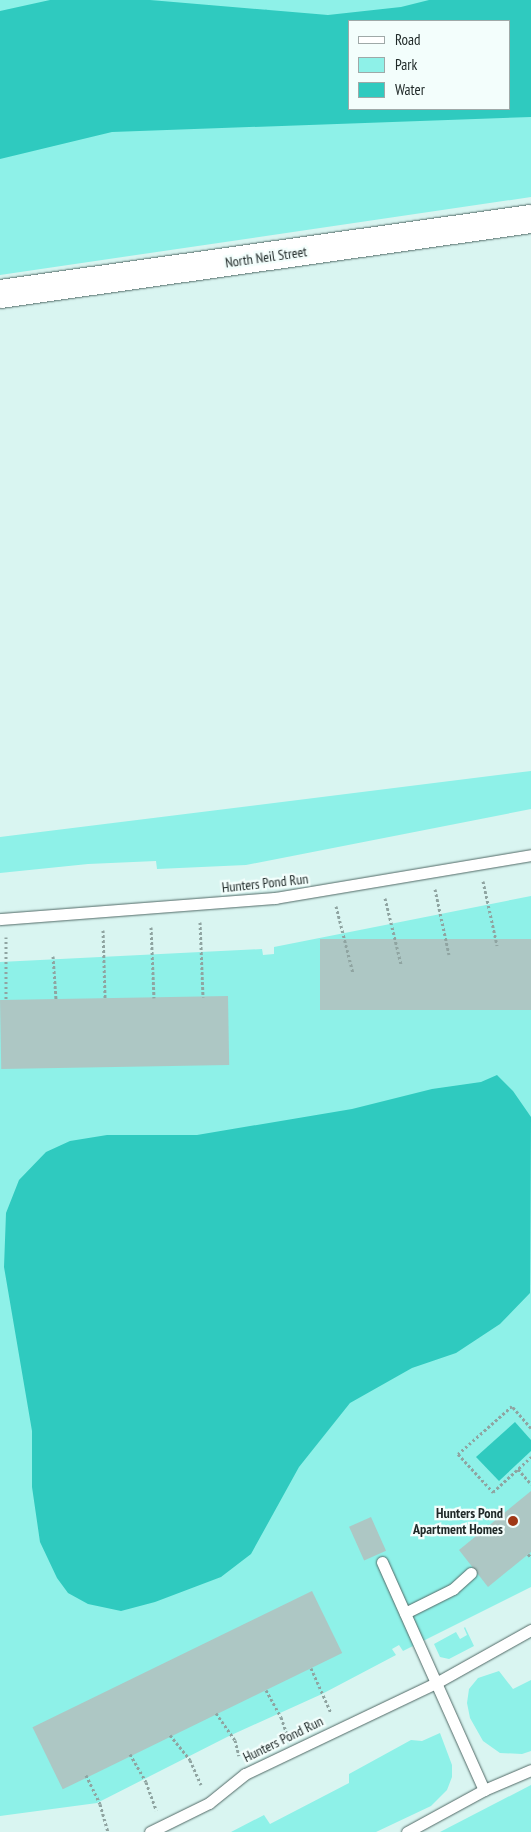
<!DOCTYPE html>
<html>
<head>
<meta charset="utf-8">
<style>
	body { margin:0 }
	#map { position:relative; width:531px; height:1832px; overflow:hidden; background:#d9f5f1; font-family:"PT Sans Narrow",sans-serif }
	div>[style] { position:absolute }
	.green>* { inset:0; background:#8ef1e8 }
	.water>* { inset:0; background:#2fcabf }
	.building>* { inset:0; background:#adc7c4; transform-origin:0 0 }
	.path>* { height:3px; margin-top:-1.5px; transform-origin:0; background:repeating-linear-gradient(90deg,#8fa4a1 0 2.5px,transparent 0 5px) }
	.roads { filter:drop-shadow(0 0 1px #516966) drop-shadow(0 0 1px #516966) }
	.service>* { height:11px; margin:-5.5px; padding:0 5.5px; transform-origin:5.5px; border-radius:5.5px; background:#fff }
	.secondary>* { height:28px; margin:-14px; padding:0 14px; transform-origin:14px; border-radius:14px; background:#fff }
	.dots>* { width:14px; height:14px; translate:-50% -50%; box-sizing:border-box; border:2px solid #f3fefc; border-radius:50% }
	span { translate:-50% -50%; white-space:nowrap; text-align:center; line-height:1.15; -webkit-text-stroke:4.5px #f3fefc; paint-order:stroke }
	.street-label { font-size:14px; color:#202a29 }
	.poi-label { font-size:14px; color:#202a29; font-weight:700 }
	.right { translate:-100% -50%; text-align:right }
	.legend { position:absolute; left:348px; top:20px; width:162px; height:90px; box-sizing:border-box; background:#f3fefc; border:1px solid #9fa9a8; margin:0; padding:6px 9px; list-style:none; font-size:15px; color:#202a29 }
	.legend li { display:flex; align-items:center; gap:10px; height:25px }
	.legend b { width:25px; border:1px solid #9fa9a8 }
</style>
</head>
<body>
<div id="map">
	<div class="green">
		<i style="clip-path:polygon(evenodd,0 0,531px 0,531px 197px,0 275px,0 0,350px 21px,510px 21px,510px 109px,350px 109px,350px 21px)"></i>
		<i style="clip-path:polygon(531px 771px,531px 809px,246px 865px,157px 869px,156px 861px,88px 864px,0 873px,0 837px)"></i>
		<i style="clip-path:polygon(531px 896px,531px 1587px,403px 1651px,399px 1645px,392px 1649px,396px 1655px,322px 1694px,227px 1737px,97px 1803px,0 1816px,0 962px,262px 949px,263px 955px,274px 954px,274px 947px)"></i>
		<i style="clip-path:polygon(465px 1627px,474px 1646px,449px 1659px,440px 1657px,434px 1644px,456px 1632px,460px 1639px,467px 1635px,464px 1628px)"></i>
		<i style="clip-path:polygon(499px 1671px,513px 1689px,531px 1680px,531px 1751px,522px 1754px,500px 1753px,483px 1741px,470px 1718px,467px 1703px,469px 1689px,478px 1678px)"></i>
		<i style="clip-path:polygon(440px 1733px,452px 1765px,452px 1777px,447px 1790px,431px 1806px,376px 1832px,231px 1832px,264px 1815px,270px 1824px,349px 1783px,349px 1774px,411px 1740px,422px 1741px)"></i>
		<i style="clip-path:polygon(531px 1785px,531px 1832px,440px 1832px)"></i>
	</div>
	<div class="water">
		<i style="clip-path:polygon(evenodd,50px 0,150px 0,328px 15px,401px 7px,429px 0,531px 0,531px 117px,112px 132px,0 159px,0 11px,50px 0,510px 21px,510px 109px,350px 109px,350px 21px,510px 21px)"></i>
		<i style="clip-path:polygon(497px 1075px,513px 1091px,531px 1117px,530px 1293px,500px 1324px,456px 1353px,412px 1368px,350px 1403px,299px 1467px,251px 1554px,221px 1577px,155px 1602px,121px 1611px,88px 1604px,68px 1593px,57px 1578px,40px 1542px,32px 1487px,32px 1431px,4px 1267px,6px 1213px,19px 1180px,46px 1152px,70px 1141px,107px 1135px,197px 1135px,352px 1109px,432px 1089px,481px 1082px)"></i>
		<i style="clip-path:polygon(515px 1422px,531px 1440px,531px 1451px,499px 1481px,476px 1457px)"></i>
	</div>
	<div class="building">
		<i style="left:531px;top:939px;width:71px;height:211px;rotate:90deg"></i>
		<i style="left:228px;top:996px;width:69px;height:228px;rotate:89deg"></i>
		<i style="clip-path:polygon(531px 1491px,531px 1552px,488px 1587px,459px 1550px)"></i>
		<i style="left:371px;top:1517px;width:37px;height:24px;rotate:66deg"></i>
		<i style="left:312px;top:1591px;width:69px;height:311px;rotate:64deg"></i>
	</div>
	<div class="path">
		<i style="left:483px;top:881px;width:66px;rotate:77.7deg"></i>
		<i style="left:435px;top:889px;width:67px;rotate:78deg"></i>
		<i style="left:385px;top:898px;width:68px;rotate:76.4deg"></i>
		<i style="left:336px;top:906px;width:69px;rotate:75.8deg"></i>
		<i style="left:200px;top:922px;width:75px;rotate:87.7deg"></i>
		<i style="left:151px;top:927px;width:71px;rotate:87.6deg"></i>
		<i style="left:103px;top:930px;width:69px;rotate:88.3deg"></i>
		<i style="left:53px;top:956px;width:43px;rotate:86deg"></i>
		<i style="left:6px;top:999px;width:62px;rotate:-90deg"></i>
		<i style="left:531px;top:1428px;width:29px;rotate:-131deg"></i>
		<i style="left:512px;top:1406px;width:72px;rotate:138.4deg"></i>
		<i style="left:458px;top:1454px;width:52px;rotate:47.4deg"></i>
		<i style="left:493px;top:1492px;width:52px;rotate:-42.6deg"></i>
		<i style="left:518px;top:1469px;width:20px;rotate:49deg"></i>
		<i style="left:528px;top:1554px;width:4px;rotate:45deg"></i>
		<i style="left:311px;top:1668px;width:49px;rotate:66deg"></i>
		<i style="left:266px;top:1690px;width:31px;rotate:61deg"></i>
		<i style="left:281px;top:1717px;width:18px;rotate:71deg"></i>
		<i style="left:216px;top:1713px;width:33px;rotate:55deg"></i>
		<i style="left:235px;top:1740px;width:16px;rotate:76deg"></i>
		<i style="left:170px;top:1735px;width:32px;rotate:51deg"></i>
		<i style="left:190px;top:1760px;width:27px;rotate:66deg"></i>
		<i style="left:130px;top:1754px;width:32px;rotate:60deg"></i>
		<i style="left:146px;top:1782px;width:30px;rotate:70deg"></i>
		<i style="left:86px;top:1775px;width:32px;rotate:64deg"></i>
		<i style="left:100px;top:1804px;width:29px;rotate:74deg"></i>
	</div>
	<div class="roads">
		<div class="service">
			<i style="left:0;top:919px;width:276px;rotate:-4.4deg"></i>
			<i style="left:275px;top:898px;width:260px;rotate:-9.5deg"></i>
			<i style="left:382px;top:1562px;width:250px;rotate:65.9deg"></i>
			<i style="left:405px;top:1613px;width:54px;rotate:-26.6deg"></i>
			<i style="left:453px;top:1589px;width:24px;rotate:-42deg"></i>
			<i style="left:150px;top:1832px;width:66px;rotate:-26.2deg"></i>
			<i style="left:209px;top:1803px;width:46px;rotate:-38.9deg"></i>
			<i style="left:245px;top:1774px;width:212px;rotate:-25.5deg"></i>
			<i style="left:436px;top:1683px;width:109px;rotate:-29.2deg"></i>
			<i style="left:407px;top:1832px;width:88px;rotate:-28.6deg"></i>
			<i style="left:484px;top:1790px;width:51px;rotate:-23.1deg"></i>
		</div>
		<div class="secondary">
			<i style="left:0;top:294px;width:536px;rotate:-8.04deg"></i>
		</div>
	</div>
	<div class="dots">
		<i style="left:513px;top:1521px;background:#9f3816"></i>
	</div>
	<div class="street-label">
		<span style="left:266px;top:257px;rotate:-8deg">North Neil Street</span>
		<span style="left:265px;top:883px;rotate:-6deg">Hunters Pond Run</span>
		<span style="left:283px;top:1739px;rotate:-26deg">Hunters Pond Run</span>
	</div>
	<div class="poi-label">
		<span class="right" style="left:503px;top:1521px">Hunters Pond<br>Apartment Homes</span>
	</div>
	<ul class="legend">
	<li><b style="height:6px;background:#fff"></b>Road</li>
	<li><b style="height:14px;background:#8ef1e8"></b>Park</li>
	<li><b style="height:14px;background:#2fcabf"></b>Water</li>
	</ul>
</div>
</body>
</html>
